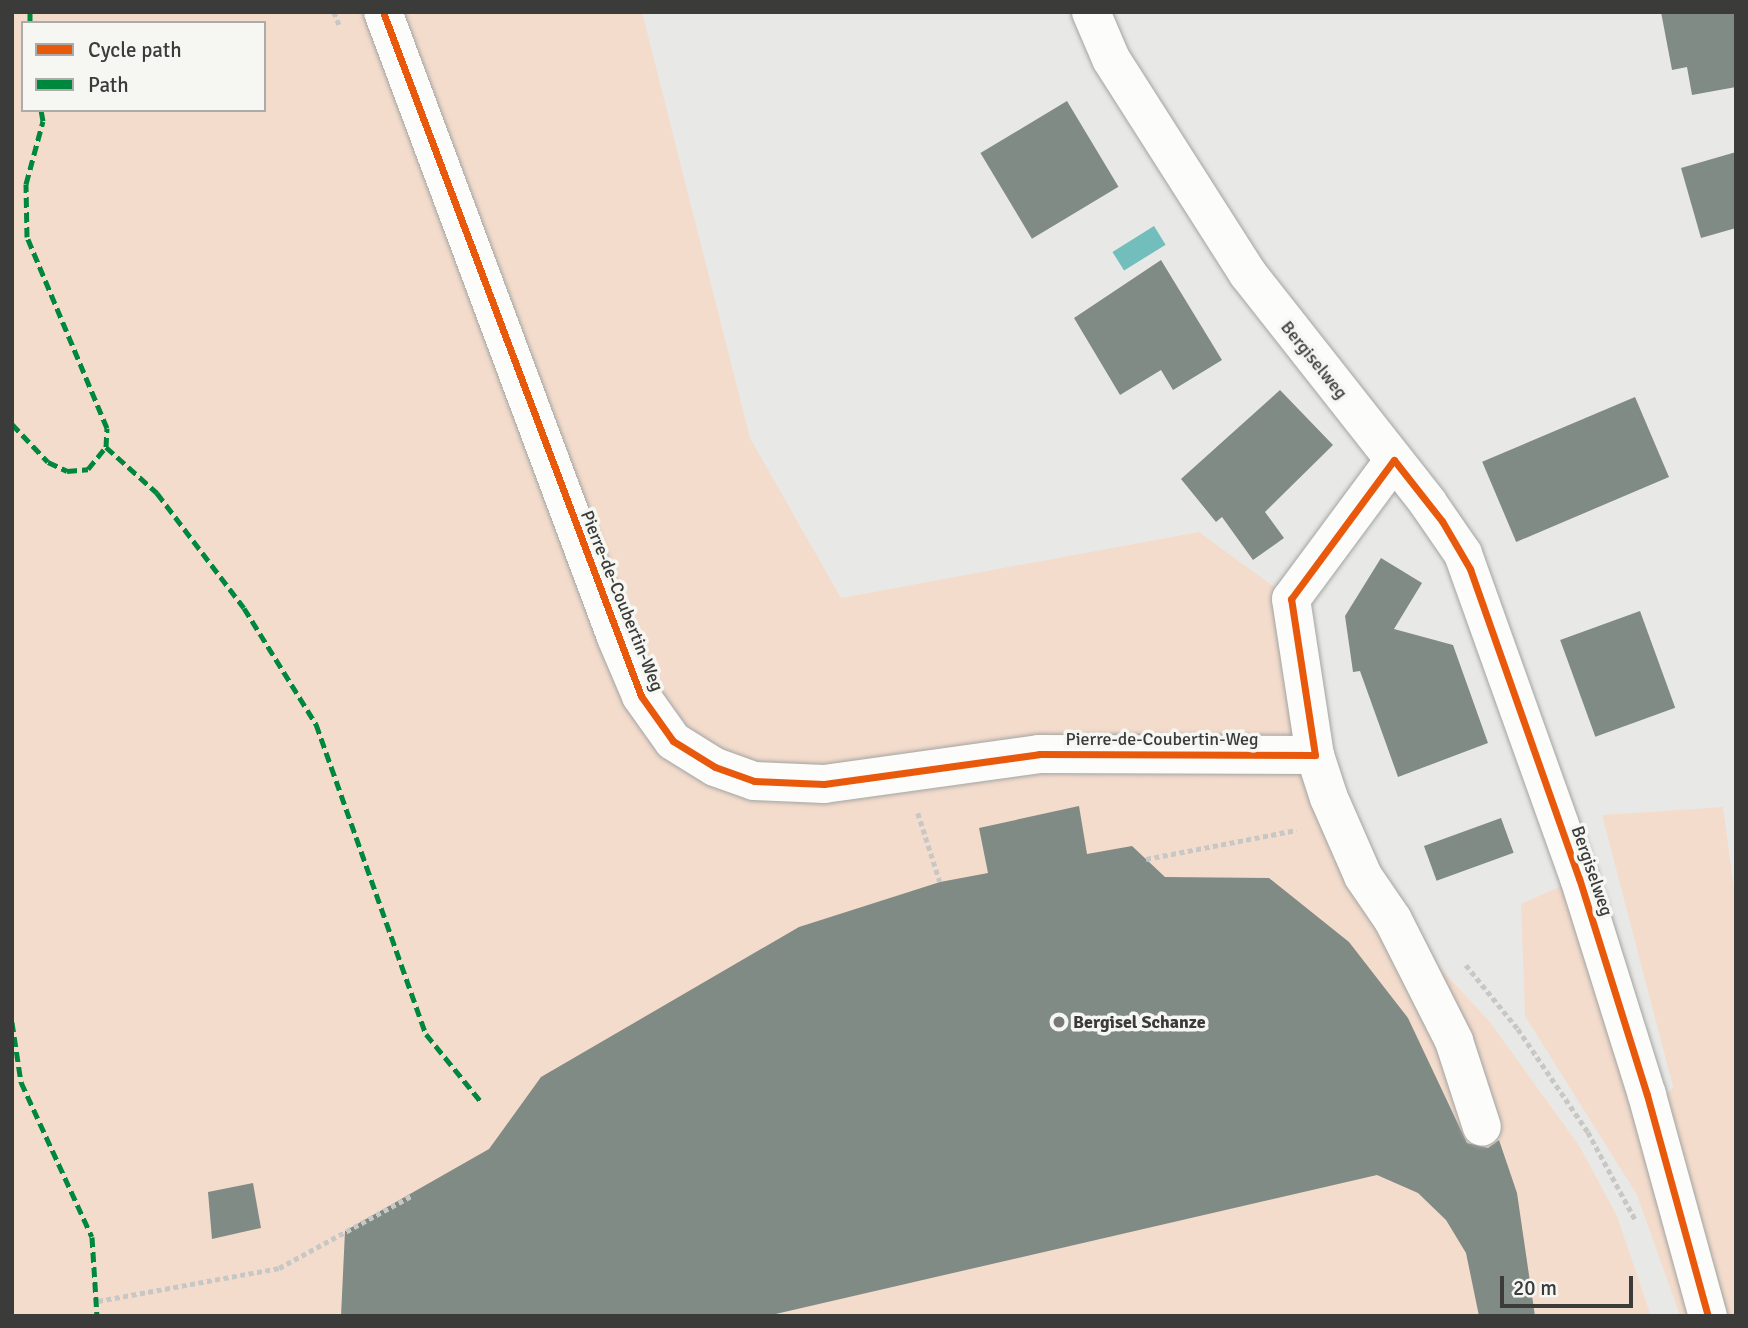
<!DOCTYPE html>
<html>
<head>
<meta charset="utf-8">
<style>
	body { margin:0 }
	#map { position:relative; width:1748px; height:1328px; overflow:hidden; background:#e8e9e7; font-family:Signika,sans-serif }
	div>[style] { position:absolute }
	.green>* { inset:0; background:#f4dccc }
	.water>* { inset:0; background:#72bebc; transform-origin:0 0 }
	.building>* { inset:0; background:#808b85; transform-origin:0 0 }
	.path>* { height:4.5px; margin-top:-2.25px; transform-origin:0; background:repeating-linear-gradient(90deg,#c7c7c6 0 5px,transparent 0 8.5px) }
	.roads { filter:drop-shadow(0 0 2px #a3a4a2) drop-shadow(0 0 2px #a3a4a2) }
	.minor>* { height:38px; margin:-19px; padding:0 19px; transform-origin:19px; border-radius:19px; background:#fcfcfb }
	.quiet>* { height:5px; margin-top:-2.5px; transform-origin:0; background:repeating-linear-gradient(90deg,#00873e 0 10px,transparent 0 15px) }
	.cycleway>* { height:7px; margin:-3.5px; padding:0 3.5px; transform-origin:3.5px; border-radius:3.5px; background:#e8590c }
	.dots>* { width:19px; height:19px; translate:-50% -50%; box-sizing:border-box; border:4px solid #f6f7f3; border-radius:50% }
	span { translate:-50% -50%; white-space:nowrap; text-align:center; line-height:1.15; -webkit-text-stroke:7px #f6f7f3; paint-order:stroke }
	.street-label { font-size:18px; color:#3b3c3a }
	.poi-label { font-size:18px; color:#3b3c3a; font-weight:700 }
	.left { translate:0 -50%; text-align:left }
	.frame { position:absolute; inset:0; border:14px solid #3b3c3a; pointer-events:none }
	.legend { position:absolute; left:21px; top:21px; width:245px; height:91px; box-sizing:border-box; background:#f6f7f3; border:2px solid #abaca9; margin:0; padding:9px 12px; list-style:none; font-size:21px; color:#3b3c3a }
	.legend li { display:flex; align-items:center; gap:14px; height:35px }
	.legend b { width:35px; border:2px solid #abaca9 }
	.scale { position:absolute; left:1500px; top:1276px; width:133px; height:32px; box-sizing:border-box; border:4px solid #3b3c3a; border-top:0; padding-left:9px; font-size:21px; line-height:24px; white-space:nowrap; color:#3b3c3a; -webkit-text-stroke:5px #f6f7f3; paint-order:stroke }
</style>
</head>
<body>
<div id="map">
	<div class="green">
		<i style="clip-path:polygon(evenodd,12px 12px,642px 12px,750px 438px,841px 598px,1199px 532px,1291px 599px,1347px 883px,1439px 967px,1490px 1022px,1580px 1147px,1617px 1216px,1651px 1316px,12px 1316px,12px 12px,23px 23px,264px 23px,264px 110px,23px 110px,23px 23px)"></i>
		<i style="clip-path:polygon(1723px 807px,1736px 904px,1736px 1316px,1722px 1316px,1663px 1099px,1673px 1087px,1602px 815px)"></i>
		<i style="clip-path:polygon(1579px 878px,1708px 1316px,1680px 1316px,1637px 1195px,1525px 1016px,1521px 904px)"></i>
	</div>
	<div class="water">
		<i style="left:1154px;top:226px;width:22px;height:49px;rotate:58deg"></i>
	</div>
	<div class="building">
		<i style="clip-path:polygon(1661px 12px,1736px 12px,1736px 87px,1692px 95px,1687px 67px,1672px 70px)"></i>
		<i style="left:1067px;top:101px;width:100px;height:101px;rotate:59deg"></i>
		<i style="clip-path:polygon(1736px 152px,1736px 228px,1701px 238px,1681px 168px)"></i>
		<i style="clip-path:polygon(1161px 260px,1222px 360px,1173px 390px,1161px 370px,1120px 395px,1074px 318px)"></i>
		<i style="clip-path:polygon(1280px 390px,1333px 445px,1265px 512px,1284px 538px,1253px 560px,1222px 517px,1216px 522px,1181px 479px)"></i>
		<i style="left:1635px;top:397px;width:87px;height:166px;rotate:67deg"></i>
		<i style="clip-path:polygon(1381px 558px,1422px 583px,1394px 629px,1453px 645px,1488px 743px,1398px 777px,1360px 671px,1353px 672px,1345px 616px)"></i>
		<i style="left:1640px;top:611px;width:103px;height:85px;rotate:70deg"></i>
		<i style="clip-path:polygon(1079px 806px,1087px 854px,1132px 846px,1165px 877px,1269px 878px,1349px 942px,1408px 1018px,1467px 1143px,1488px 1148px,1499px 1140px,1517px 1193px,1535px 1316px,1479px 1316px,1466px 1253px,1446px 1220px,1418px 1193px,1377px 1175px,767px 1316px,341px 1316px,345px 1231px,489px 1149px,541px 1077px,799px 927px,940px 882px,988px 873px,979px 828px)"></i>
		<i style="left:1501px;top:818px;width:37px;height:82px;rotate:70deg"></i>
		<i style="clip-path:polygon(253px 1183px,261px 1228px,212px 1239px,208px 1192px)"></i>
	</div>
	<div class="path">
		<i style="left:334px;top:12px;width:16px;rotate:68deg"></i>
		<i style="left:918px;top:813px;width:72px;rotate:72.3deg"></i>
		<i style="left:1146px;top:859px;width:153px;rotate:-10.9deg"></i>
		<i style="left:1466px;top:965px;width:82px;rotate:50.9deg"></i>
		<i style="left:1518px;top:1029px;width:125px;rotate:55.8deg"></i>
		<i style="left:1588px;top:1132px;width:99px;rotate:61.6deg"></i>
		<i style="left:98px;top:1301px;width:184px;rotate:-10.3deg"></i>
		<i style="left:279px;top:1268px;width:153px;rotate:-28.6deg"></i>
	</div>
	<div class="roads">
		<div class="minor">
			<i style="left:383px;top:12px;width:667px;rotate:69.55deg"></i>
			<i style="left:616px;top:637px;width:64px;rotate:67deg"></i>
			<i style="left:641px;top:696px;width:55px;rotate:54.6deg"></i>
			<i style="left:673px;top:741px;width:49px;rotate:31.8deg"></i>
			<i style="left:715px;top:767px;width:41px;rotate:19.7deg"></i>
			<i style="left:754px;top:781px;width:70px;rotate:2.5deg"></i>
			<i style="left:824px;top:784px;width:217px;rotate:-7.9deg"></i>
			<i style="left:1039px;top:754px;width:276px;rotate:0.2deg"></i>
			<i style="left:1091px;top:12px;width:51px;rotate:66.9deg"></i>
			<i style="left:1111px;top:59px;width:255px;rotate:57.5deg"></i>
			<i style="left:1248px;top:274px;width:291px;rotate:51.8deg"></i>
			<i style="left:1428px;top:503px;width:62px;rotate:55.5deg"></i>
			<i style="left:1463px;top:554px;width:344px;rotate:70.3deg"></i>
			<i style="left:1579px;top:878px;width:227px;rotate:72.6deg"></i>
			<i style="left:1647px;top:1095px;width:229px;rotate:74.6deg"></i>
			<i style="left:1394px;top:460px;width:173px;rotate:126.5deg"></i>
			<i style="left:1291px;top:599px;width:158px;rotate:81.3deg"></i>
			<i style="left:1315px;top:755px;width:45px;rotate:72deg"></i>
			<i style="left:1329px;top:798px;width:85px;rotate:66.4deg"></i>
			<i style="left:1363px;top:876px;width:53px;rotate:55.7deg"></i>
			<i style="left:1393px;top:920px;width:136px;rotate:63.2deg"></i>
			<i style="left:1454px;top:1041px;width:90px;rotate:72deg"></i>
		</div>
	</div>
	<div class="quiet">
		<i style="left:30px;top:12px;width:11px;rotate:90deg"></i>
		<i style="left:12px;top:424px;width:52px;rotate:46.5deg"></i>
		<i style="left:48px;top:462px;width:21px;rotate:25deg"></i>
		<i style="left:67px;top:471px;width:21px;rotate:-5deg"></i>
		<i style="left:88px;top:469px;width:28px;rotate:-51deg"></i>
		<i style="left:106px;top:447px;width:19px;rotate:-87deg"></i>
		<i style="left:107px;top:428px;width:207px;rotate:-112.7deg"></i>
		<i style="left:27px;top:237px;width:53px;rotate:-91.1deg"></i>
		<i style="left:26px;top:184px;width:65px;rotate:-74.9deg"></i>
		<i style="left:43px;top:121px;width:11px;rotate:-100deg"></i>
		<i style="left:106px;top:447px;width:69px;rotate:42deg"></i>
		<i style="left:157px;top:493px;width:144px;rotate:52.9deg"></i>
		<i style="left:244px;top:608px;width:137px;rotate:58.2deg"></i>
		<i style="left:316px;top:724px;width:329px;rotate:70.5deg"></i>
		<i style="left:426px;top:1034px;width:89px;rotate:50.9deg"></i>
		<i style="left:12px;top:1022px;width:61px;rotate:81.5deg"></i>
		<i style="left:21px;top:1082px;width:170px;rotate:65.4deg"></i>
		<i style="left:92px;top:1237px;width:79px;rotate:86.4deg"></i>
	</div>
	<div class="cycleway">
		<i style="left:383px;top:12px;width:731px;rotate:69.33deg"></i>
		<i style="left:641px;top:696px;width:55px;rotate:54.6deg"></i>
		<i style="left:673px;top:741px;width:49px;rotate:31.8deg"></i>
		<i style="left:715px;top:767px;width:41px;rotate:19.7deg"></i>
		<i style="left:754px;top:781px;width:70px;rotate:2.5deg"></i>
		<i style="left:824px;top:784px;width:217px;rotate:-7.9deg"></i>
		<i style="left:1039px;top:754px;width:276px;rotate:0.2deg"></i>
		<i style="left:1315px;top:755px;width:158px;rotate:-98.7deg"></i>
		<i style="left:1291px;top:599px;width:173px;rotate:-53.5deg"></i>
		<i style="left:1394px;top:460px;width:78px;rotate:51.8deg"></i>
		<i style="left:1442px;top:521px;width:56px;rotate:59.7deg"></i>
		<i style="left:1470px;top:569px;width:328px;rotate:70.6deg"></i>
		<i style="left:1579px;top:878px;width:227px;rotate:72.6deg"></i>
		<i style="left:1647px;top:1095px;width:229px;rotate:74.6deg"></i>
	</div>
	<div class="dots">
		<i style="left:1059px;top:1022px;background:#787977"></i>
	</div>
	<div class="street-label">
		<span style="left:1314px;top:360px;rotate:51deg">Bergiselweg</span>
		<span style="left:622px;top:601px;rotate:68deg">Pierre-de-Coubertin-Weg</span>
		<span style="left:1162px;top:739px">Pierre-de-Coubertin-Weg</span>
		<span style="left:1592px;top:871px;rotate:71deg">Bergiselweg</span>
	</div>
	<div class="poi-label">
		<span class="left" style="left:1073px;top:1022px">Bergisel Schanze</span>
	</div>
	<div class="frame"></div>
	<ul class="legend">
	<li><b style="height:9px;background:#e8590c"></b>Cycle path</li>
	<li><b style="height:9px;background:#00873e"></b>Path</li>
	</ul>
	<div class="scale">20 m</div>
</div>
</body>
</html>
